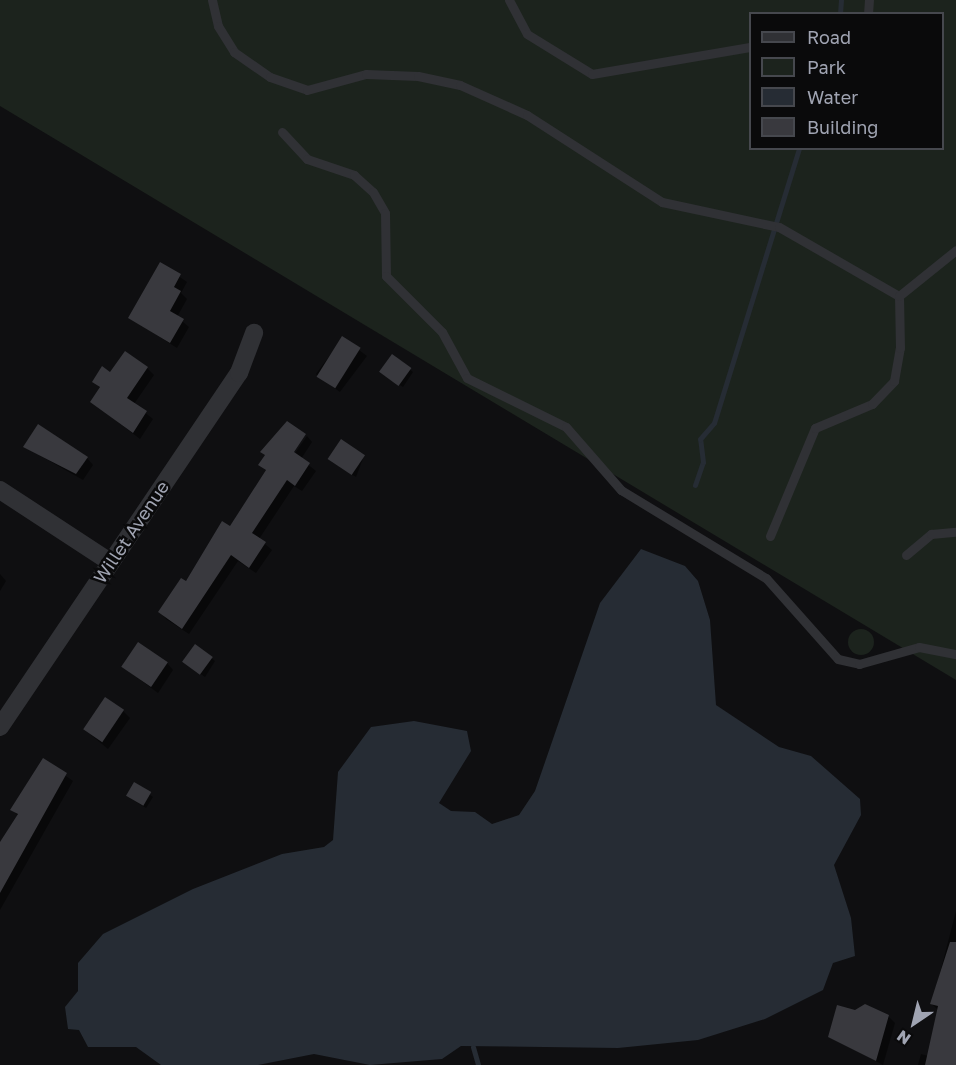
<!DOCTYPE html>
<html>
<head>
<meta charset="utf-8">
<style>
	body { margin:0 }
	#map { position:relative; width:956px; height:1065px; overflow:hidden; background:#0f0f11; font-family:"Golos Text",sans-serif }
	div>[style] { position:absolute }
	.green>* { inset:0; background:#1c231d }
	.round { border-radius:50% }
	.water>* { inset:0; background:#262c34 }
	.shadow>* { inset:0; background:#0007; transform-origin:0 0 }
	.stream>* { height:5px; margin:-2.5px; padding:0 2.5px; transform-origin:2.5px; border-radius:2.5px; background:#262c34 }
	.building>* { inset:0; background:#39393e; transform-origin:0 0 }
	.lane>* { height:9px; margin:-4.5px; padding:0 4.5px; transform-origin:4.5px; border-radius:4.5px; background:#303135 }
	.street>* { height:18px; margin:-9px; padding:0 9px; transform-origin:9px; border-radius:9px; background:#303135 }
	span { translate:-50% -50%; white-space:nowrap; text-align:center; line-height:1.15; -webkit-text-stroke:5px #0a0a0b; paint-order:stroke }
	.street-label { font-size:18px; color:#a0a4b2 }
	.legend { position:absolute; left:749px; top:12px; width:195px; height:138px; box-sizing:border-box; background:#0a0a0b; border:2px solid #46484e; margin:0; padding:8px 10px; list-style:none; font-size:18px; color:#a0a4b2 }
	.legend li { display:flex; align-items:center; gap:12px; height:30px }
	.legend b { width:30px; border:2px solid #46484e }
	.north { position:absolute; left:884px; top:993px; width:60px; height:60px; -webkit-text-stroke:4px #0a0a0b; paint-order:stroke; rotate:215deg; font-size:16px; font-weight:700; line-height:24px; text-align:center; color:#a0a4b2 }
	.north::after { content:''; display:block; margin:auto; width:21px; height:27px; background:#a0a4b2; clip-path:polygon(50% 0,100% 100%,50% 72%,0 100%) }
</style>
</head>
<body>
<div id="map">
	<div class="green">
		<i style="clip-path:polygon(evenodd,0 0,956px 0,956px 680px,0 106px,0 0,750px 14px,942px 14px,942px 148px,750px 148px,750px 14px)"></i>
		<i class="round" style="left:848px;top:629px;width:26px;height:26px"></i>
	</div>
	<div class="water">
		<i style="clip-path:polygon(641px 549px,685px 566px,698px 581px,710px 620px,716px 705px,779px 747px,811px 756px,860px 799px,861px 815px,834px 865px,851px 918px,855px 956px,833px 963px,823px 990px,765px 1019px,698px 1040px,618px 1048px,461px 1046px,442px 1059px,370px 1065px,314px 1054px,258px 1065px,161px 1065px,136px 1047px,88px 1047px,79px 1030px,68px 1029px,65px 1007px,78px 991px,78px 963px,103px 934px,193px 889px,282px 854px,324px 847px,333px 840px,338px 772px,371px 727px,414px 721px,467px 731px,471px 751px,439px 803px,451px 811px,475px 812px,492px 824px,519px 815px,535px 791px,600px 603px)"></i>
	</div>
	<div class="shadow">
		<i style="clip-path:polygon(161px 264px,187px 282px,181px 293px,187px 299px,177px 317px,189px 327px,177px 348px,130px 318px)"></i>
		<i style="left:343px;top:338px;width:30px;height:45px;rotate:37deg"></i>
		<i style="clip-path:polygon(392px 356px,413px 372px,403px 387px,384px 375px)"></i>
		<i style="clip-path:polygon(147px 368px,154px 375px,134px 404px,153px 419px,140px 439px,92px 402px,101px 389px,94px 381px)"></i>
		<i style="clip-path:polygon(307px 436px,312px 442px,301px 459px,316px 471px,302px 491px,294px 486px,259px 539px,272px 550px,256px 573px,238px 561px,189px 634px,166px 619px,160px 612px,230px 528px,267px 472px,260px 464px,291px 459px)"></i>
		<i style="clip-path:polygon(25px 447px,87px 458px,93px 465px,83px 480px)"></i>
		<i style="clip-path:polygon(364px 456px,356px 477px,332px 462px)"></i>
		<i style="clip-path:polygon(0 574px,6px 581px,0 591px)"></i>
		<i style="clip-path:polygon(195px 646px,215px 661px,205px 677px,188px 665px)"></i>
		<i style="clip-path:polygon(167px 663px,173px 670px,158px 693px,123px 667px)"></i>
		<i style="clip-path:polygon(123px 711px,130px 718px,108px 749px,84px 729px)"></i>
		<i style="clip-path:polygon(43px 760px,73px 781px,0 910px,0 845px,18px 816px,12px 809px)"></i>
		<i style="clip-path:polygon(134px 784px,153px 797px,146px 808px,130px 798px)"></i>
		<i style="clip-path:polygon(956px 911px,956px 1065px,918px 1065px,921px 1054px,928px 1056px,939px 1011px,932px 1004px)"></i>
		<i style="clip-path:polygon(888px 1016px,895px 1023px,883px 1065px,830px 1036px)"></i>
	</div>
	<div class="stream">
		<i style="left:840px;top:14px;width:14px;rotate:-86deg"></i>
		<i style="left:695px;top:485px;width:24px;rotate:-71deg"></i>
		<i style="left:703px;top:462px;width:23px;rotate:-97deg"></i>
		<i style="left:700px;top:439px;width:21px;rotate:-49deg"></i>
		<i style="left:714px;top:423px;width:288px;rotate:-72.8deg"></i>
		<i style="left:473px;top:1047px;width:19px;rotate:74deg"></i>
	</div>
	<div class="building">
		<i style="clip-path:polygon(160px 262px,181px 274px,174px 287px,181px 291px,170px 311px,184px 319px,170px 343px,128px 318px)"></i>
		<i style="left:342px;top:336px;width:22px;height:48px;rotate:32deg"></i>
		<i style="clip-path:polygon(125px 351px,148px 367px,127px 398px,147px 411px,133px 433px,90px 402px,100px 387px,92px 382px,102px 366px,110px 372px)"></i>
		<i style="left:392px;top:354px;width:24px;height:22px;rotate:36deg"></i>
		<i style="clip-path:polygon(287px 421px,306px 434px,294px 452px,310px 463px,295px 486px,287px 480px,252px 533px,266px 542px,249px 568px,231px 555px,182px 629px,158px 612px,181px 578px,186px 581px,222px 521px,230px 526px,266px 470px,258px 465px,265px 455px,260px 452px)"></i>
		<i style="clip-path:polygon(38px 424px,88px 457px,76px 474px,23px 447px)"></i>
		<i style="left:341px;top:439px;width:29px;height:24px;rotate:34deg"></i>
		<i style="left:138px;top:642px;width:36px;height:30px;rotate:34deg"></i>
		<i style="left:195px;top:644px;width:22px;height:22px;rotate:36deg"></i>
		<i style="left:105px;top:697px;width:23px;height:39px;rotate:34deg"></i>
		<i style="clip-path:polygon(43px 758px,67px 773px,0 893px,0 842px,18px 814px,10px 810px)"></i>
		<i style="left:134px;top:782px;width:20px;height:16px;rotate:30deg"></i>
		<i style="clip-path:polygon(950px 942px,956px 942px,956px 1065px,925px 1065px,938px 1006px,930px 1004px)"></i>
		<i style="clip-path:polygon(865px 1004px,889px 1015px,876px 1061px,828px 1037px,837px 1005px,855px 1010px)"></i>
	</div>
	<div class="lane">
		<i style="left:212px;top:0;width:27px;rotate:77deg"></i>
		<i style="left:218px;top:26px;width:31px;rotate:58deg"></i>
		<i style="left:234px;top:52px;width:44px;rotate:34.8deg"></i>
		<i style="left:270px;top:77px;width:39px;rotate:19deg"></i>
		<i style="left:307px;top:90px;width:61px;rotate:-15.2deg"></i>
		<i style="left:366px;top:74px;width:52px;rotate:2.2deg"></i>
		<i style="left:418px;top:76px;width:43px;rotate:12.1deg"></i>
		<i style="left:460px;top:85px;width:73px;rotate:24.1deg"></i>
		<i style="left:527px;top:115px;width:161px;rotate:32.8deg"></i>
		<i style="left:662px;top:202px;width:120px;rotate:12.1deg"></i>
		<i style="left:779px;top:227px;width:138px;rotate:29.9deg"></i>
		<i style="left:509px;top:0;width:38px;rotate:62deg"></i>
		<i style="left:527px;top:34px;width:76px;rotate:31.6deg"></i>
		<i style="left:592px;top:74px;width:160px;rotate:-9.7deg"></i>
		<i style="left:868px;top:14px;width:14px;rotate:-86deg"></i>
		<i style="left:282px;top:132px;width:37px;rotate:47deg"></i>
		<i style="left:307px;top:159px;width:50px;rotate:18.8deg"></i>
		<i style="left:354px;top:175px;width:25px;rotate:42deg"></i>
		<i style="left:373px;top:192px;width:24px;rotate:60deg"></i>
		<i style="left:385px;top:213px;width:63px;rotate:89.1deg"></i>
		<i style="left:386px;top:276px;width:79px;rotate:45deg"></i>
		<i style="left:442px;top:332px;width:52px;rotate:61.5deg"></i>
		<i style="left:467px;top:378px;width:110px;rotate:26.3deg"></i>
		<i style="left:566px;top:427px;width:84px;rotate:48.9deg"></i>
		<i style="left:621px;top:490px;width:170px;rotate:31.3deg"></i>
		<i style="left:766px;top:578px;width:108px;rotate:48.4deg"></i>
		<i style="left:838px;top:659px;width:22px;rotate:13deg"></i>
		<i style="left:859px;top:664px;width:62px;rotate:-15.8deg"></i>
		<i style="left:919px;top:647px;width:38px;rotate:11deg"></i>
		<i style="left:770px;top:536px;width:117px;rotate:-67.4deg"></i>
		<i style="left:815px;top:428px;width:62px;rotate:-22.8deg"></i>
		<i style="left:872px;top:404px;width:32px;rotate:-46deg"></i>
		<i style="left:894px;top:381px;width:34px;rotate:-80deg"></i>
		<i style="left:900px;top:348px;width:52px;rotate:-91.1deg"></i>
		<i style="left:899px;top:296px;width:73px;rotate:-38.9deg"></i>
		<i style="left:906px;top:555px;width:33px;rotate:-40deg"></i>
		<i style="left:931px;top:534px;width:25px;rotate:-5deg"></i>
	</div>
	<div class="street">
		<i style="left:0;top:490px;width:131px;rotate:33.2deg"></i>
		<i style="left:0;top:727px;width:427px;rotate:-56deg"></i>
		<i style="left:239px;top:373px;width:43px;rotate:-69.4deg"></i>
	</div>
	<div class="street-label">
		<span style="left:131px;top:532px;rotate:-56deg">Willet Avenue</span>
	</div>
	<ul class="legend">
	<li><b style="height:8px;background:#303135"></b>Road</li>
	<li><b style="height:16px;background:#1c231d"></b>Park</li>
	<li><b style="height:16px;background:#262c34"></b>Water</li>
	<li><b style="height:16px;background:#39393e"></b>Building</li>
	</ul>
	<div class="north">N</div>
</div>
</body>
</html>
